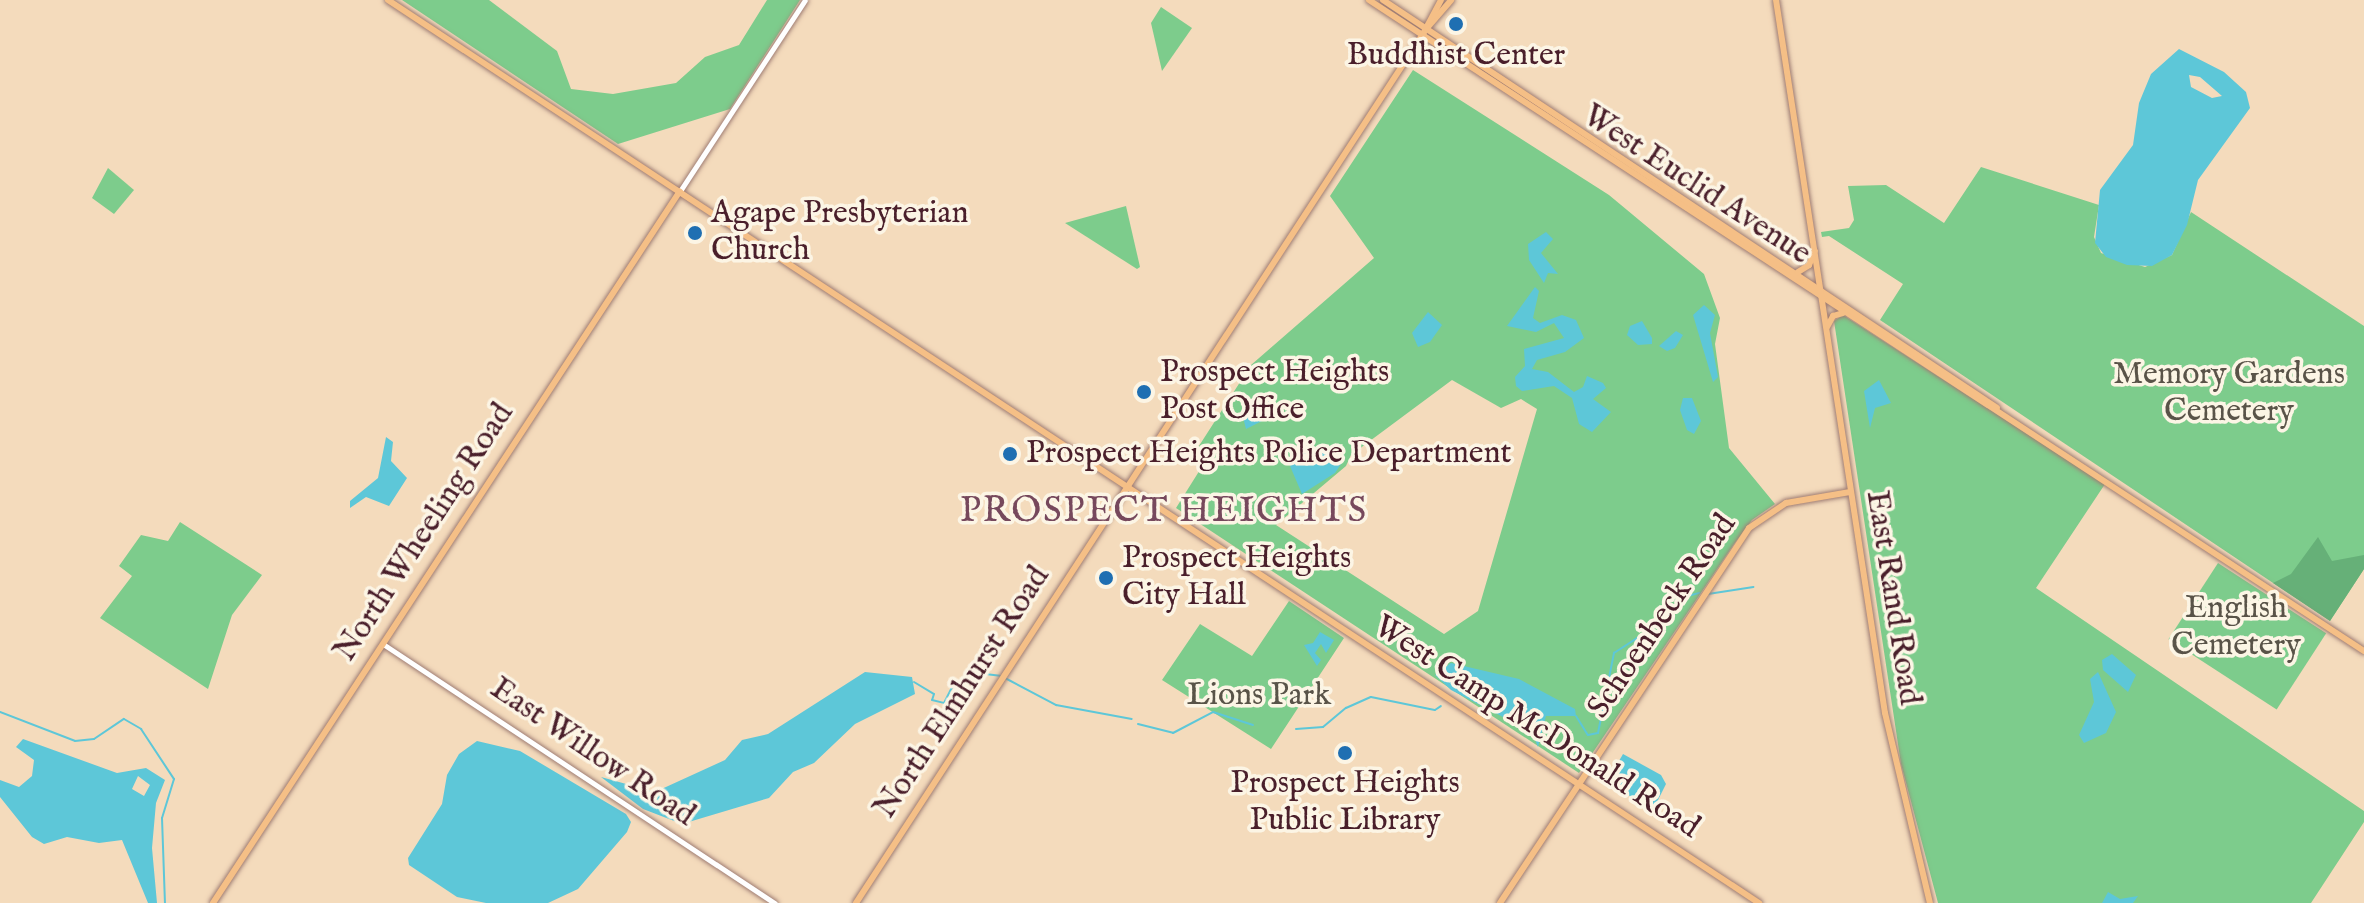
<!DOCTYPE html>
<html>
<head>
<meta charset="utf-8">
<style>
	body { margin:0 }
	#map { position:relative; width:2364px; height:903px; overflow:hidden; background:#f4dbbc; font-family:"IM FELL English",serif }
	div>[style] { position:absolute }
	.green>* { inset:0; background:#7dcc8c; transform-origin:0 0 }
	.forest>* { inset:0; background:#66b078 }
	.water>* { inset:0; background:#5dc7d8 }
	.stream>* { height:2px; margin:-1px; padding:0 1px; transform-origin:1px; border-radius:1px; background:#5dc7d8 }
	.roads { filter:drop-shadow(0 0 2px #9f7d74) drop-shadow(0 0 2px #9f7d74) }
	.minor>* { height:5px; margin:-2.5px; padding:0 2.5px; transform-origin:2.5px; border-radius:2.5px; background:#fff }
	.major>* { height:6px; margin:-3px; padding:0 3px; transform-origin:3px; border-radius:3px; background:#f5bf86 }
	.dots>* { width:22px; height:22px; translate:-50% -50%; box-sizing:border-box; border:4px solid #fcf5e5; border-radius:50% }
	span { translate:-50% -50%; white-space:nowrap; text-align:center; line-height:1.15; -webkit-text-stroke:7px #fcf5e5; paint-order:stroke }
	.poi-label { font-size:32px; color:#4a1f2b }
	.left { translate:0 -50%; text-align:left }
	.street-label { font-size:32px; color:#4a1f2b }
	.park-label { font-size:32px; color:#595348 }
	.quarter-label { font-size:36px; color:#76485c; letter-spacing:2px }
</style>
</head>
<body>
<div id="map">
	<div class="green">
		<i style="clip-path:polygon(402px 0,489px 0,557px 51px,571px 89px,613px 94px,676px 83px,705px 57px,739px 45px,767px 0,800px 0,730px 109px,618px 144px)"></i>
		<i style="clip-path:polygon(1161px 7px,1192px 28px,1162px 71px,1151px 23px)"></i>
		<i style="clip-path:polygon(evenodd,1413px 70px,1609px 195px,1704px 274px,1720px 318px,1715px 344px,1729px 448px,1775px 504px,1752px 520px,1734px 544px,1579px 773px,1176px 508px,1208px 457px,1197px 449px,1251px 365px,1374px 258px,1330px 196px,1413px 70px,1452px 380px,1501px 408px,1521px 399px,1537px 409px,1478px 611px,1444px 634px,1276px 525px,1346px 466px,1351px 455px,1452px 380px)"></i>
		<i style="clip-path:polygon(1981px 167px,2099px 205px,2094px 237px,2101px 253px,2145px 267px,2172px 255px,2191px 212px,2364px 326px,2364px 569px,2330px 621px,1880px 320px,1903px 284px,1829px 236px,1822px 237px,1821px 232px,1849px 228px,1854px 220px,1848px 186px,1886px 185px,1944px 223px)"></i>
		<i style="clip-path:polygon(108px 168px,134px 190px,114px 214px,92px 198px)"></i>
		<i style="clip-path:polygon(1126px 206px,1140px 267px,1137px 269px,1065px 223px)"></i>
		<i style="clip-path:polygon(1843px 315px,2105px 484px,2036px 588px,2364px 811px,2364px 822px,2311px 903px,1938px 903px,1901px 764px,1834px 321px)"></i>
		<i style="clip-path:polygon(180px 522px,262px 575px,232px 615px,208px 689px,100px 618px,132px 576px,119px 566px,141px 535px,168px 541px)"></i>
		<i style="left:2218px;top:563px;width:129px;height:91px;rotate:33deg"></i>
		<i style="clip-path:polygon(1289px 601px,1344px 638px,1271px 749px,1162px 680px,1200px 624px,1252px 656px)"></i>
	</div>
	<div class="forest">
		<i style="clip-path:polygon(2318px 537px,2332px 561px,2364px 555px,2364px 569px,2330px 621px,2273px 583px,2291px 574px)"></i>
	</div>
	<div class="water">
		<i style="clip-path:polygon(evenodd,2179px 49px,2224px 72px,2246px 92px,2250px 108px,2198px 180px,2187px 225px,2172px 255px,2152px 266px,2127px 265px,2106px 257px,2095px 243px,2100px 190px,2133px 145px,2139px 103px,2151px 74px,2179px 49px,2189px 75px,2200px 77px,2222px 96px,2212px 98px,2191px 87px,2189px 75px)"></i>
		<i style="clip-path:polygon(1546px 232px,1553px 239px,1541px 253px,1558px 274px,1548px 273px,1544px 283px,1529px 260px,1528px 244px)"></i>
		<i style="clip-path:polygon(1535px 287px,1539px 291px,1533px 318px,1540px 323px,1562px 315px,1576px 320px,1584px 338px,1565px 352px,1537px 360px,1532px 369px,1548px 372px,1574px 392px,1583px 387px,1587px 376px,1603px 383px,1606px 388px,1593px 399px,1611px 412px,1592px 432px,1579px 424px,1572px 398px,1554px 386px,1522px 391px,1516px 386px,1515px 377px,1525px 366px,1524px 349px,1564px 338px,1554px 323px,1536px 332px,1507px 326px)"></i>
		<i style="clip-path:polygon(1704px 305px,1715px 315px,1710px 333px,1718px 377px,1713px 382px,1693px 315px)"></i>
		<i style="clip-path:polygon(1428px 312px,1442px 325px,1430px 342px,1418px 347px,1412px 333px)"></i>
		<i style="clip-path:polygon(1642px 321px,1652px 338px,1652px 344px,1638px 345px,1627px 335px,1630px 326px)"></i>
		<i style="clip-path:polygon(1676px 331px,1683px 335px,1675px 348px,1667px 351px,1659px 346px)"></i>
		<i style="clip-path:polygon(1879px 380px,1891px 403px,1875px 408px,1870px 428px,1864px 391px)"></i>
		<i style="clip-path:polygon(1268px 393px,1276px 397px,1273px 409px,1266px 419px,1246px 429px,1243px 417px,1257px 418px,1260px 409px,1253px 407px)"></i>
		<i style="clip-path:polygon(1683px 398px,1692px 398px,1701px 421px,1694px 434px,1687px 430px,1680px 410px)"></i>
		<i style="clip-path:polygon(386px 437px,393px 442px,391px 461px,407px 478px,389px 506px,366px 497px,350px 508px,350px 501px,378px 478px)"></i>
		<i style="clip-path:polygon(1302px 451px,1343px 454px,1345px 458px,1335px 473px,1302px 494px,1290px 466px)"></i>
		<i style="clip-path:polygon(1320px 632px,1334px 640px,1326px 653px,1321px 644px,1315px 653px,1321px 660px,1317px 666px,1304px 645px,1313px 643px)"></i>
		<i style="clip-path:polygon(2112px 654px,2136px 675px,2128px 692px,2103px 670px,2102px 660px)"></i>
		<i style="clip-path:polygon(1451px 663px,1519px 679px,1575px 709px,1576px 716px,1546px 716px,1538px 747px,1532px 732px,1451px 690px,1435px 675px)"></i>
		<i style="clip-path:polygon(865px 672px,912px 677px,915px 694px,855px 724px,814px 763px,793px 772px,769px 798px,682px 824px,643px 809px,601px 777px,655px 792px,725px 760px,742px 740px,768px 734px)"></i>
		<i style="clip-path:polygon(2098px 672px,2116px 712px,2106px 733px,2084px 743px,2079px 735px,2094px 702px,2090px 679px)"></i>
		<i style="clip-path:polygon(evenodd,23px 739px,117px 773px,146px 768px,165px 780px,156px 803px,152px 848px,157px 903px,148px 903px,122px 840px,99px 843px,67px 837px,44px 844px,32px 837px,0 797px,0 780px,19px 787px,32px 776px,34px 760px,16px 747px,23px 739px,138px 776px,150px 785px,144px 796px,132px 789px,138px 776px)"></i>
		<i style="clip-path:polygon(477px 741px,520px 751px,626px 814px,631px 822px,627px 832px,578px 889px,548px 903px,486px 903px,457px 897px,409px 865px,408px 858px,442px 804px,447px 775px,459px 754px)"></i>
		<i style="clip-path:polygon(1623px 754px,1661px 775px,1666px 784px,1653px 810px,1607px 782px)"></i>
		<i style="clip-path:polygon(2108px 892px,2120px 899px,2138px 896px,2133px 903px,2102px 903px)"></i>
	</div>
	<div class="stream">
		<i style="left:1708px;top:594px;width:46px;rotate:-8.8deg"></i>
		<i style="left:1005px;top:678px;width:58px;rotate:27.9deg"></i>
		<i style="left:1056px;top:705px;width:77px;rotate:10.4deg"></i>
		<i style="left:914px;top:682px;width:23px;rotate:31deg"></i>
		<i style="left:934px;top:694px;width:6px;rotate:108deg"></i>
		<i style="left:932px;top:700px;width:12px;rotate:14deg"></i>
		<i style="left:944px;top:703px;width:20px;rotate:-63deg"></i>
		<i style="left:953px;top:685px;width:27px;rotate:-27deg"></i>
		<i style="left:977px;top:673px;width:23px;rotate:7deg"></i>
		<i style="left:0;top:712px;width:80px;rotate:21.1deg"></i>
		<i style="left:75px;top:741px;width:19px;rotate:-6deg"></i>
		<i style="left:94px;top:739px;width:36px;rotate:-34deg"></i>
		<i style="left:124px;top:719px;width:20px;rotate:30deg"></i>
		<i style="left:141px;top:729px;width:60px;rotate:56.6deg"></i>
		<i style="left:174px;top:779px;width:41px;rotate:107.1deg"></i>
		<i style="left:162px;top:818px;width:85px;rotate:88deg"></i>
		<i style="left:1576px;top:716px;width:22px;rotate:58deg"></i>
		<i style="left:1588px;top:735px;width:10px;rotate:-11deg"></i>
		<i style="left:1598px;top:733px;width:82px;rotate:-78.7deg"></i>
		<i style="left:1614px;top:653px;width:61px;rotate:-32.9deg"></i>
		<i style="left:1665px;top:620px;width:30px;rotate:-50deg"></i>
		<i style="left:1684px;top:597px;width:16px;rotate:-15deg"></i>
		<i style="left:1138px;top:724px;width:36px;rotate:14deg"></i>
		<i style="left:1173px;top:733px;width:45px;rotate:-27.7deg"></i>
		<i style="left:1213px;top:712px;width:42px;rotate:18deg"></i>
		<i style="left:1296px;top:729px;width:27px;rotate:-4deg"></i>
		<i style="left:1323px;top:727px;width:30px;rotate:-40deg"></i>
		<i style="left:1346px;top:708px;width:27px;rotate:-24deg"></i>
		<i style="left:1371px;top:697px;width:65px;rotate:11.5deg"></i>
		<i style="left:1435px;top:710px;width:7px;rotate:-34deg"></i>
	</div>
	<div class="roads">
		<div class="minor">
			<i style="left:680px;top:191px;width:228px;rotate:-56.8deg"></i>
			<i style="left:383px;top:644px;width:470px;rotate:33.5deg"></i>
		</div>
		<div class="major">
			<i style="left:388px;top:0;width:1642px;rotate:33.37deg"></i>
			<i style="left:1369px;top:0;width:1189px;rotate:33.2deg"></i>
			<i style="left:1383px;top:0;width:737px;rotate:33.6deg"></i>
			<i style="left:1776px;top:0;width:721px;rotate:81.31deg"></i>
			<i style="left:1885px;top:713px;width:195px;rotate:76.7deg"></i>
			<i style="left:1427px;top:28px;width:37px;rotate:-49deg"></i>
			<i style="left:1798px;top:272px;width:13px;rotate:-32deg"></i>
			<i style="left:1809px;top:265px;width:15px;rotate:-67deg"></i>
			<i style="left:1827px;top:327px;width:13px;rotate:-61deg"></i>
			<i style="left:1833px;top:316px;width:10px;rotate:-17deg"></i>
			<i style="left:213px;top:903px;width:851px;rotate:-56.74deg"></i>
			<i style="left:856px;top:903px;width:1038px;rotate:-56.88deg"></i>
			<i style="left:1423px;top:34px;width:38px;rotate:-62deg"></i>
			<i style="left:1500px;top:903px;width:450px;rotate:-56.4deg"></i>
			<i style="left:1749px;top:528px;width:45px;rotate:-34deg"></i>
			<i style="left:1786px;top:503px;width:65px;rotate:-9.8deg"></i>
		</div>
	</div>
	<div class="dots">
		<i style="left:1456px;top:24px;background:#1f6fb2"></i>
		<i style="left:695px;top:233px;background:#1f6fb2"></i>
		<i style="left:1144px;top:392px;background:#1f6fb2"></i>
		<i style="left:1010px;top:454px;background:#1f6fb2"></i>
		<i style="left:1106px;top:578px;background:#1f6fb2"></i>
		<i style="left:1345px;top:753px;background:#1f6fb2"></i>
	</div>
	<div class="poi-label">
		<span style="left:1456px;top:56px">Buddhist Center</span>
		<span class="left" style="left:711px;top:233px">Agape Presbyterian<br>Church</span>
		<span class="left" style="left:1160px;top:392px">Prospect Heights<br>Post Office</span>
		<span class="left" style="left:1026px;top:454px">Prospect Heights Police Department</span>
		<span class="left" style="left:1122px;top:578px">Prospect Heights<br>City Hall</span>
		<span style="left:1345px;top:803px">Prospect Heights<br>Public Library</span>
	</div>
	<div class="street-label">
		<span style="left:1696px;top:186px;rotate:33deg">West Euclid Avenue</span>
		<span style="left:425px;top:533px;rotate:-57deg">North Wheeling Road</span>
		<span style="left:1892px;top:598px;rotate:81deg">East Rand Road</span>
		<span style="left:1663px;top:617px;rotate:-56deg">Schoenbeck Road</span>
		<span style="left:963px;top:693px;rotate:-57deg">North Elmhurst Road</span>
		<span style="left:1536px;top:728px;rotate:33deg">West Camp McDonald Road</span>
		<span style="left:592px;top:753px;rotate:34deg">East Willow Road</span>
	</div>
	<div class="park-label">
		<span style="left:2229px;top:394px">Memory Gardens<br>Cemetery</span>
		<span style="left:2236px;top:628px">English<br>Cemetery</span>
		<span style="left:1259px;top:696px">Lions Park</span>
	</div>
	<div class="quarter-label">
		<span style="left:1164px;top:512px">PROSPECT HEIGHTS</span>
	</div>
</div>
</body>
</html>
